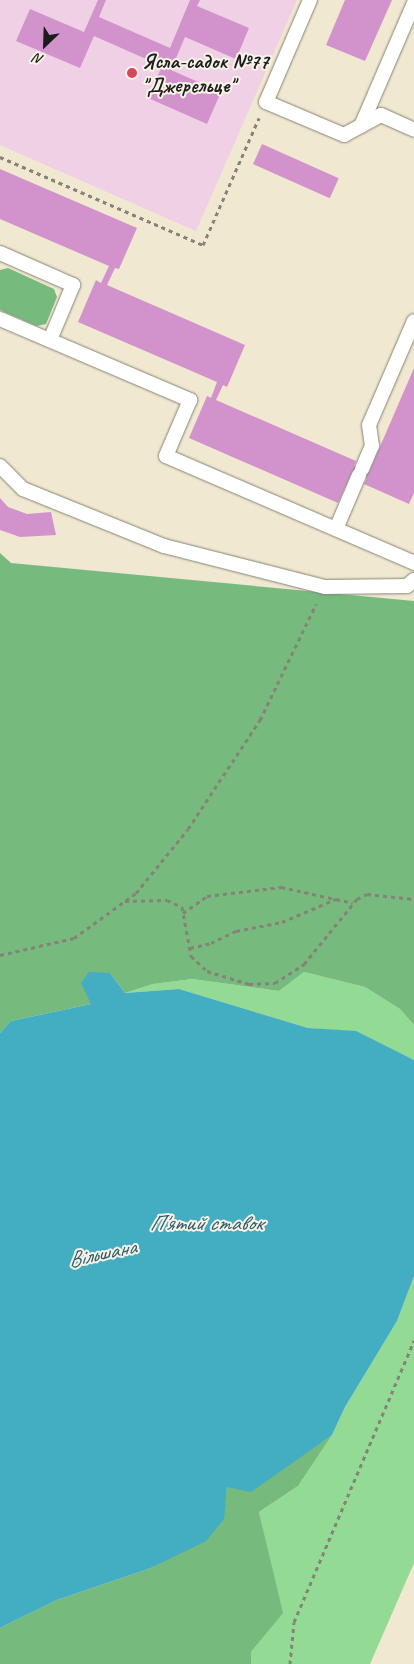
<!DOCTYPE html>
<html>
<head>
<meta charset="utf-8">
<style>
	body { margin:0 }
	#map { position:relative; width:414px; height:1664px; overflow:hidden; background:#f0e8d0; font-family:Caveat,sans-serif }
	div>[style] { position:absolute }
	.built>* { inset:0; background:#f0d0e5 }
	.green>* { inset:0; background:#93da94 }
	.forest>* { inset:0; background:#76ba7e }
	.water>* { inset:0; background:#43adc2 }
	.building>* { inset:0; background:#d293cd; transform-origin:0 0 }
	.path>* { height:3px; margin-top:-1.5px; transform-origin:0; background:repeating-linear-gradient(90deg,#868276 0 4px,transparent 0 8px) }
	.roads { filter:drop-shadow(0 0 1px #868276) drop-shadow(0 0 1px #868276) }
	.lane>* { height:14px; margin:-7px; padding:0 7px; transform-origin:7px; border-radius:7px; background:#fff }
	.dots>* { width:14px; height:14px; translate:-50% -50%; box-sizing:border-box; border:2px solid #f7f3e8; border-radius:50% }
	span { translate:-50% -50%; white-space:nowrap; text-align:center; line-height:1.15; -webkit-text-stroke:4px #f7f3e8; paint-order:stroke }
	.poi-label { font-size:21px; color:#1c1c1c; font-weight:700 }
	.left { translate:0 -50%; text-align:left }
	.water-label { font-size:22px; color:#2e5d67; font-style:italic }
	.north { position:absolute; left:20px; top:20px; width:50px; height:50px; -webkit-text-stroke:4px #f7f3e8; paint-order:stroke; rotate:204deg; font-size:14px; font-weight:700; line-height:20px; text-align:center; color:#1c1c1c }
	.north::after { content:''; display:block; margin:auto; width:18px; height:22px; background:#1c1c1c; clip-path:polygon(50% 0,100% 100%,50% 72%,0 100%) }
</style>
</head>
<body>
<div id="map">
	<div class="built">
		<i style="clip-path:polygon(0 0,297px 0,196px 231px,0 145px)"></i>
	</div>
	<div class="green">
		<i style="clip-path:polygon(304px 972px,365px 987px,400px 1009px,414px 1025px,414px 1060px,356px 1032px,308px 1028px,179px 989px,125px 993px,153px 984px,192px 979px,279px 991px)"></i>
		<i style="clip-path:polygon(414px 1276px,414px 1563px,370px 1664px,251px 1664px,251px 1652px,282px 1613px,259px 1512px,298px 1486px,332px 1435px,345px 1407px,397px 1321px)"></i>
	</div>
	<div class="forest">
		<i style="clip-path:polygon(8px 268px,54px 289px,57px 297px,46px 324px,37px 326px,0 310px,0 270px)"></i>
		<i style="clip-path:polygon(0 553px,11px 563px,414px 601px,414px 1025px,400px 1009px,365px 987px,304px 972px,279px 991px,192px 979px,153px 984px,125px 993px,110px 973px,91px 1004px,11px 1021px,0 1033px)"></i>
		<i style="clip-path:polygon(332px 1435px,298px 1486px,259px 1512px,283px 1613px,251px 1652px,251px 1664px,0 1664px,0 1628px,57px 1600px,151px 1568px,177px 1554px,223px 1519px,227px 1487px,294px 1460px)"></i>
	</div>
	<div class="water">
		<i style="clip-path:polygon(89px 972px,110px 973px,125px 993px,179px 989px,308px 1028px,356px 1031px,414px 1060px,414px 1276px,397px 1321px,345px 1407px,332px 1435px,251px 1492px,227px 1487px,224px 1519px,206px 1541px,151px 1568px,57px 1600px,0 1628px,0 1033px,11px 1021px,91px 1004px,81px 983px)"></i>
	</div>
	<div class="building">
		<i style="clip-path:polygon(98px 0,106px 0,99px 17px,170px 48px,190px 0,200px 0,197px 6px,249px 28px,236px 59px,185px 37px,171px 70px,221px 92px,207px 124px,148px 98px,162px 66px,94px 36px,80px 68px,16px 41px,30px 9px,84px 32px)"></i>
		<i style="clip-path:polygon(345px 0,392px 0,365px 61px,326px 45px)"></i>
		<i style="left:262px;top:144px;width:84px;height:22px;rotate:24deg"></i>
		<i style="clip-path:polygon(0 169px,137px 228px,119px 269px,115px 268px,107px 285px,245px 345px,227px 387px,223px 385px,216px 400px,356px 461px,354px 466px,369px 472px,414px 368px,414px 493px,409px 504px,364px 484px,367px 478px,352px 472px,338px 503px,189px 438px,207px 396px,211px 398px,217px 382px,78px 322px,96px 280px,101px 283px,109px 266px,0 219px)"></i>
		<i style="clip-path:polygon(0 498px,8px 507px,27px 514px,51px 512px,56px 535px,20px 537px,0 530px)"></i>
	</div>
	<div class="path">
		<i style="left:0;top:157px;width:221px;rotate:23.4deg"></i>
		<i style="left:203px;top:245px;width:139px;rotate:-66.2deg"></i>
		<i style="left:125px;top:901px;width:42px;rotate:-1.4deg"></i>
		<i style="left:167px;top:900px;width:17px;rotate:25deg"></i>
		<i style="left:182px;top:907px;width:50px;rotate:79.6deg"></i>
		<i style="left:191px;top:956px;width:22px;rotate:43deg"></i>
		<i style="left:207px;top:971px;width:44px;rotate:17.2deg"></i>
		<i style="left:249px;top:984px;width:26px;rotate:-2deg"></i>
		<i style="left:275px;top:983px;width:35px;rotate:-33deg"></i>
		<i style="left:304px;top:964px;width:84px;rotate:-50.8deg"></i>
		<i style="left:357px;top:899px;width:11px;rotate:-27deg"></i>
		<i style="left:367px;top:894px;width:47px;rotate:6.1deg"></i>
		<i style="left:183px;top:913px;width:29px;rotate:-35deg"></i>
		<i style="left:207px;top:896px;width:75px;rotate:-6.9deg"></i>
		<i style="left:281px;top:887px;width:55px;rotate:12.5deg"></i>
		<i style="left:190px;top:948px;width:22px;rotate:-13deg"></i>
		<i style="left:211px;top:943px;width:28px;rotate:-26deg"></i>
		<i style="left:236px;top:931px;width:47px;rotate:-11.1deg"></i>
		<i style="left:282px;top:922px;width:59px;rotate:-23.1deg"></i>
		<i style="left:336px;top:899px;width:17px;rotate:13deg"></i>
		<i style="left:0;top:955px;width:76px;rotate:-12.9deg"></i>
		<i style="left:74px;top:938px;width:77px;rotate:-36deg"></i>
		<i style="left:136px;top:893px;width:82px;rotate:-50.9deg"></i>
		<i style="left:188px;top:829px;width:131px;rotate:-56.6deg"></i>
		<i style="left:260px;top:720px;width:129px;rotate:-64.2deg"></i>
		<i style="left:290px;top:1664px;width:42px;rotate:-84.6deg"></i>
		<i style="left:294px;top:1622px;width:306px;rotate:-66.9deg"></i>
	</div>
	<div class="roads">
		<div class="lane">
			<i style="left:310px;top:0;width:111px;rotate:113.3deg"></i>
			<i style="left:266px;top:102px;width:85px;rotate:22.9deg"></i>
			<i style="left:344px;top:135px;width:42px;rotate:-28.4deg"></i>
			<i style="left:381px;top:115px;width:36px;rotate:24deg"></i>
			<i style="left:361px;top:126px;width:134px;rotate:-66.7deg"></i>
			<i style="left:0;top:253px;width:80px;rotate:23.7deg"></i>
			<i style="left:73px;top:285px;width:60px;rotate:112.7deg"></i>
			<i style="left:0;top:319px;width:207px;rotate:23.1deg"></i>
			<i style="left:190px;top:400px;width:61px;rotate:113.2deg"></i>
			<i style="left:166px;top:456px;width:270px;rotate:23.3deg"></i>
			<i style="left:0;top:466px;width:33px;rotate:45deg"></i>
			<i style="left:23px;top:489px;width:152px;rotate:22deg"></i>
			<i style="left:164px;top:546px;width:166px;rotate:14.3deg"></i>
			<i style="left:325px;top:587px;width:82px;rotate:-0.7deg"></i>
			<i style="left:407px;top:586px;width:9px;rotate:-41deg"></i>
			<i style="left:362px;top:469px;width:25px;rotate:-67deg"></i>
			<i style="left:372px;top:446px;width:21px;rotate:-98deg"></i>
			<i style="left:369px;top:425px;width:113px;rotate:-66.6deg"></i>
			<i style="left:336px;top:529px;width:59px;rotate:-66.9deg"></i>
		</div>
	</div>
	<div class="dots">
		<i style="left:132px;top:73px;background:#d1495b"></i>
	</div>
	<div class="poi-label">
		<span class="left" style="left:142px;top:73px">Ясла-садок №77<br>"Джерельце"</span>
	</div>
	<div class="water-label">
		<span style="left:206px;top:1224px">П'ятий ставок</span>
		<span style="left:102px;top:1254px;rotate:-12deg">Вільшана</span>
	</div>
	<div class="north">N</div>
</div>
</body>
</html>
